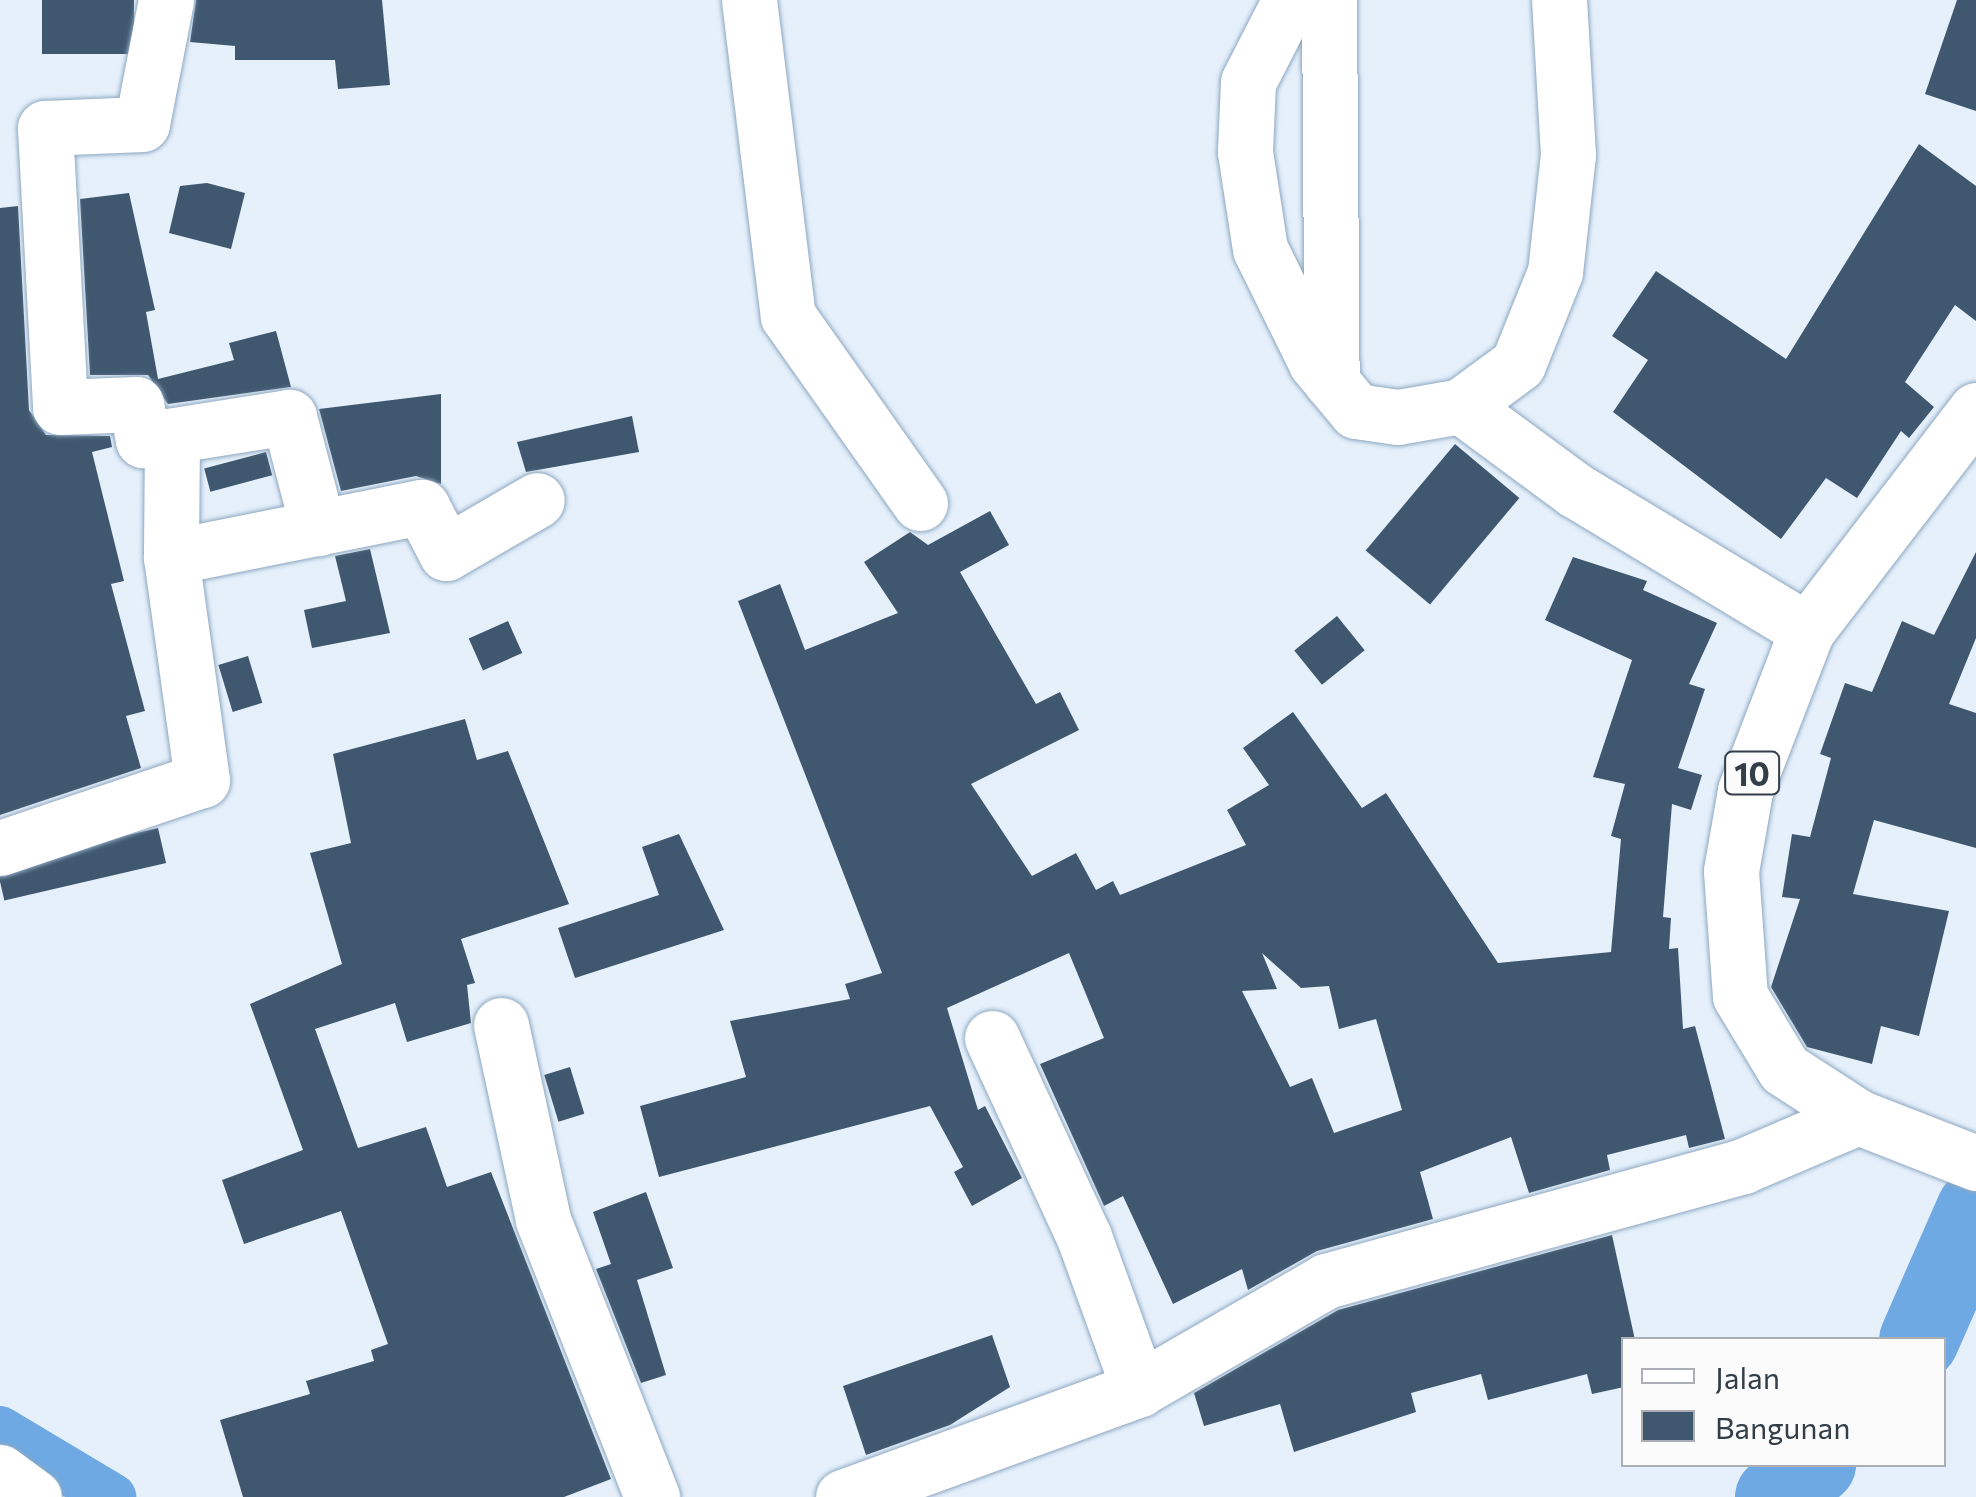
<!DOCTYPE html>
<html>
<head>
<meta charset="utf-8">
<style>
	body { margin:0 }
	#map { position:relative; width:1976px; height:1497px; overflow:hidden; background:#e5f0fb; font-family:Commissioner,sans-serif }
	div>[style] { position:absolute }
	.canal>* { height:48px; margin:-24px; padding:0 24px; transform-origin:24px; border-radius:24px; background:#6ea9e3 }
	.river>* { height:80px; margin:-40px; padding:0 40px; transform-origin:40px; border-radius:40px; background:#6ea9e3 }
	.building>* { inset:0; background:#40586f; transform-origin:0 0 }
	.roads { filter:drop-shadow(0 0 2px #8da7c1) drop-shadow(0 0 2px #8da7c1) }
	.minor>* { height:55px; margin:-27.5px; padding:0 27.5px; transform-origin:27.5px; border-radius:27.5px; background:#fff }
	.highway>* { height:55px; margin:-27.5px; padding:0 27.5px; transform-origin:27.5px; border-radius:27.5px; background:#fff }
	span { translate:-50% -50%; white-space:nowrap; text-align:center; line-height:1.15; -webkit-text-stroke:10px #fbfbfb; paint-order:stroke }
	.shield-label span { padding:2px 8px; background:#fbfbfb; border:2px solid; border-radius:8px; -webkit-text-stroke-width:0 }
	.shield-label { font-size:32px; color:#333e49; font-weight:700 }
	.legend { position:absolute; left:1621px; top:1337px; width:325px; height:130px; box-sizing:border-box; background:#fbfbfb; border:2px solid #abafb4; margin:0; padding:12px 18px; list-style:none; font-size:30px; color:#333e49 }
	.legend li { display:flex; align-items:center; gap:20px; height:50px }
	.legend b { width:50px; border:2px solid #abafb4 }
</style>
</head>
<body>
<div id="map">
	<div class="canal">
		<i style="left:0;top:1430px;width:131px;rotate:30.9deg"></i>
	</div>
	<div class="river">
		<i style="left:1919px;top:1340px;width:142px;rotate:-66.3deg"></i>
		<i style="left:1775px;top:1497px;width:53px;rotate:-38.8deg"></i>
	</div>
	<div class="building">
		<i style="left:42px;top:0;width:92px;height:54px"></i>
		<i style="clip-path:polygon(196px 0,382px 0,390px 85px,338px 89px,335px 60px,235px 60px,235px 46px,190px 42px)"></i>
		<i style="clip-path:polygon(1957px 0,1976px 0,1976px 111px,1925px 94px)"></i>
		<i style="clip-path:polygon(1919px 144px,1976px 186px,1976px 321px,1955px 305px,1905px 382px,1934px 407px,1909px 438px,1901px 431px,1857px 498px,1826px 478px,1781px 539px,1613px 412px,1648px 360px,1612px 336px,1656px 271px,1786px 359px)"></i>
		<i style="clip-path:polygon(207px 183px,245px 193px,231px 249px,169px 233px,180px 186px)"></i>
		<i style="clip-path:polygon(129px 193px,155px 310px,146px 312px,158px 379px,234px 360px,229px 343px,276px 331px,291px 387px,168px 404px,148px 375px,90px 375px,80px 199px)"></i>
		<i style="clip-path:polygon(18px 206px,29px 410px,46px 435px,110px 436px,112px 447px,92px 452px,124px 581px,111px 584px,145px 711px,126px 716px,141px 768px,0 815px,0 208px)"></i>
		<i style="clip-path:polygon(441px 394px,441px 484px,416px 476px,341px 491px,319px 409px)"></i>
		<i style="clip-path:polygon(632px 416px,639px 452px,526px 472px,517px 442px)"></i>
		<i style="left:1455px;top:444px;width:84px;height:139px;rotate:40deg"></i>
		<i style="left:266px;top:452px;width:24px;height:64px;rotate:75deg"></i>
		<i style="clip-path:polygon(evenodd,990px 511px,1009px 545px,960px 572px,1036px 704px,1060px 692px,1079px 730px,971px 784px,1032px 876px,1076px 853px,1096px 890px,1113px 881px,1120px 895px,1246px 845px,1227px 810px,1269px 785px,1243px 748px,1293px 712px,1362px 808px,1386px 793px,1498px 963px,1611px 952px,1621px 839px,1611px 836px,1625px 784px,1593px 777px,1632px 660px,1545px 620px,1573px 557px,1647px 581px,1643px 590px,1717px 623px,1689px 684px,1705px 689px,1678px 768px,1702px 775px,1691px 810px,1672px 804px,1663px 917px,1671px 918px,1669px 949px,1678px 948px,1683px 1029px,1695px 1026px,1725px 1139px,1689px 1148px,1686px 1135px,1607px 1155px,1610px 1170px,1529px 1193px,1511px 1137px,1420px 1172px,1433px 1219px,1317px 1251px,1248px 1290px,1242px 1269px,1173px 1304px,1123px 1196px,1104px 1206px,1040px 1064px,1104px 1038px,1069px 953px,947px 1008px,978px 1110px,985px 1106px,1022px 1178px,972px 1206px,954px 1172px,963px 1167px,930px 1106px,659px 1177px,640px 1106px,746px 1077px,730px 1021px,850px 999px,845px 984px,882px 973px,738px 601px,780px 584px,805px 650px,898px 613px,864px 562px,910px 532px,928px 545px,990px 511px,1262px 953px,1301px 988px,1329px 986px,1339px 1029px,1376px 1019px,1402px 1110px,1334px 1133px,1312px 1078px,1290px 1087px,1242px 991px,1277px 989px,1262px 953px)"></i>
		<i style="clip-path:polygon(370px 549px,390px 633px,312px 648px,304px 610px,346px 601px,335px 556px)"></i>
		<i style="clip-path:polygon(1976px 552px,1976px 638px,1949px 704px,1976px 713px,1976px 848px,1874px 820px,1853px 894px,1949px 911px,1919px 1036px,1881px 1026px,1872px 1064px,1807px 1047px,1771px 987px,1800px 899px,1782px 897px,1792px 834px,1810px 837px,1831px 758px,1820px 754px,1845px 683px,1872px 692px,1902px 621px,1934px 635px)"></i>
		<i style="left:1337px;top:616px;width:44px;height:55px;rotate:51deg"></i>
		<i style="left:508px;top:621px;width:35px;height:43px;rotate:66deg"></i>
		<i style="left:248px;top:656px;width:49px;height:31px;rotate:73deg"></i>
		<i style="clip-path:polygon(465px 719px,477px 760px,508px 751px,569px 904px,461px 939px,475px 983px,467px 985px,471px 1023px,407px 1042px,395px 1003px,315px 1029px,358px 1148px,426px 1127px,447px 1187px,491px 1172px,611px 1479px,564px 1497px,243px 1497px,220px 1420px,310px 1394px,306px 1381px,374px 1361px,371px 1350px,388px 1344px,341px 1211px,244px 1244px,222px 1180px,303px 1150px,250px 1004px,342px 964px,310px 853px,351px 843px,333px 754px)"></i>
		<i style="left:158px;top:828px;width:36px;height:166px;rotate:77deg"></i>
		<i style="clip-path:polygon(679px 834px,724px 930px,575px 978px,558px 928px,659px 895px,642px 847px)"></i>
		<i style="left:570px;top:1067px;width:49px;height:27px;rotate:73deg"></i>
		<i style="clip-path:polygon(646px 1192px,673px 1268px,637px 1280px,666px 1375px,641px 1383px,596px 1269px,611px 1264px,593px 1212px)"></i>
		<i style="clip-path:polygon(1612px 1235px,1635px 1340px,1624px 1340px,1624px 1387px,1592px 1394px,1587px 1374px,1488px 1400px,1481px 1374px,1411px 1393px,1416px 1412px,1294px 1452px,1280px 1404px,1204px 1426px,1194px 1393px,1338px 1310px)"></i>
		<i style="clip-path:polygon(992px 1335px,1010px 1387px,950px 1425px,866px 1455px,843px 1386px)"></i>
	</div>
	<div class="roads">
		<div class="minor">
			<i style="left:166px;top:0;width:126px;rotate:101deg"></i>
			<i style="left:142px;top:124px;width:97px;rotate:177.6deg"></i>
			<i style="left:45px;top:128px;width:279px;rotate:86.9deg"></i>
			<i style="left:60px;top:407px;width:76px;rotate:-2.3deg"></i>
			<i style="left:136px;top:404px;width:37px;rotate:79deg"></i>
			<i style="left:143px;top:440px;width:148px;rotate:-9deg"></i>
			<i style="left:289px;top:417px;width:115px;rotate:75.4deg"></i>
			<i style="left:749px;top:0;width:318px;rotate:83deg"></i>
			<i style="left:788px;top:316px;width:229px;rotate:54.8deg"></i>
			<i style="left:1290px;top:0;width:92px;rotate:117.1deg"></i>
			<i style="left:1248px;top:82px;width:70px;rotate:92.5deg"></i>
			<i style="left:1245px;top:152px;width:98px;rotate:81.2deg"></i>
			<i style="left:1260px;top:249px;width:127px;rotate:63.8deg"></i>
			<i style="left:1316px;top:363px;width:62px;rotate:50.2deg"></i>
			<i style="left:1356px;top:411px;width:42px;rotate:8.1deg"></i>
			<i style="left:1398px;top:417px;width:64px;rotate:-9.9deg"></i>
			<i style="left:1461px;top:406px;width:71px;rotate:-36.4deg"></i>
			<i style="left:1518px;top:364px;width:99px;rotate:-68.1deg"></i>
			<i style="left:1555px;top:272px;width:118px;rotate:-83.7deg"></i>
			<i style="left:1568px;top:155px;width:155px;rotate:-93.3deg"></i>
			<i style="left:1329px;top:0;width:382px;rotate:89.6deg"></i>
			<i style="left:1461px;top:406px;width:142px;rotate:36.4deg"></i>
			<i style="left:1575px;top:490px;width:271px;rotate:31.1deg"></i>
			<i style="left:172px;top:437px;width:120px;rotate:90.5deg"></i>
			<i style="left:171px;top:557px;width:256px;rotate:-11.3deg"></i>
			<i style="left:422px;top:507px;width:52px;rotate:62.4deg"></i>
			<i style="left:446px;top:553px;width:105px;rotate:-30.2deg"></i>
			<i style="left:0;top:848px;width:213px;rotate:-18.6deg"></i>
			<i style="left:202px;top:780px;width:225px;rotate:-97.9deg"></i>
			<i style="left:501px;top:1025px;width:199px;rotate:77.8deg"></i>
			<i style="left:543px;top:1220px;width:298px;rotate:68.5deg"></i>
			<i style="left:992px;top:1038px;width:219px;rotate:65.2deg"></i>
			<i style="left:1084px;top:1237px;width:162px;rotate:70.1deg"></i>
			<i style="left:0;top:1472px;width:42px;rotate:36.3deg"></i>
			<i style="left:843px;top:1497px;width:315px;rotate:-20deg"></i>
			<i style="left:1139px;top:1389px;width:216px;rotate:-30deg"></i>
			<i style="left:1326px;top:1281px;width:433px;rotate:-15.4deg"></i>
			<i style="left:1743px;top:1166px;width:125px;rotate:-23.1deg"></i>
		</div>
		<div class="highway">
			<i style="left:1976px;top:410px;width:277px;rotate:127.5deg"></i>
			<i style="left:1807px;top:630px;width:173px;rotate:111.1deg"></i>
			<i style="left:1745px;top:791px;width:81px;rotate:99.9deg"></i>
			<i style="left:1731px;top:871px;width:125px;rotate:85.9deg"></i>
			<i style="left:1740px;top:996px;width:85px;rotate:58.9deg"></i>
			<i style="left:1784px;top:1069px;width:88px;rotate:33deg"></i>
			<i style="left:1858px;top:1117px;width:127px;rotate:21.3deg"></i>
		</div>
	</div>
	<div class="shield-label">
		<span style="left:1752px;top:773px">10</span>
	</div>
	<ul class="legend">
	<li><b style="height:12px;background:#fff"></b>Jalan</li>
	<li><b style="height:28px;background:#40586f"></b>Bangunan</li>
	</ul>
</div>
</body>
</html>
